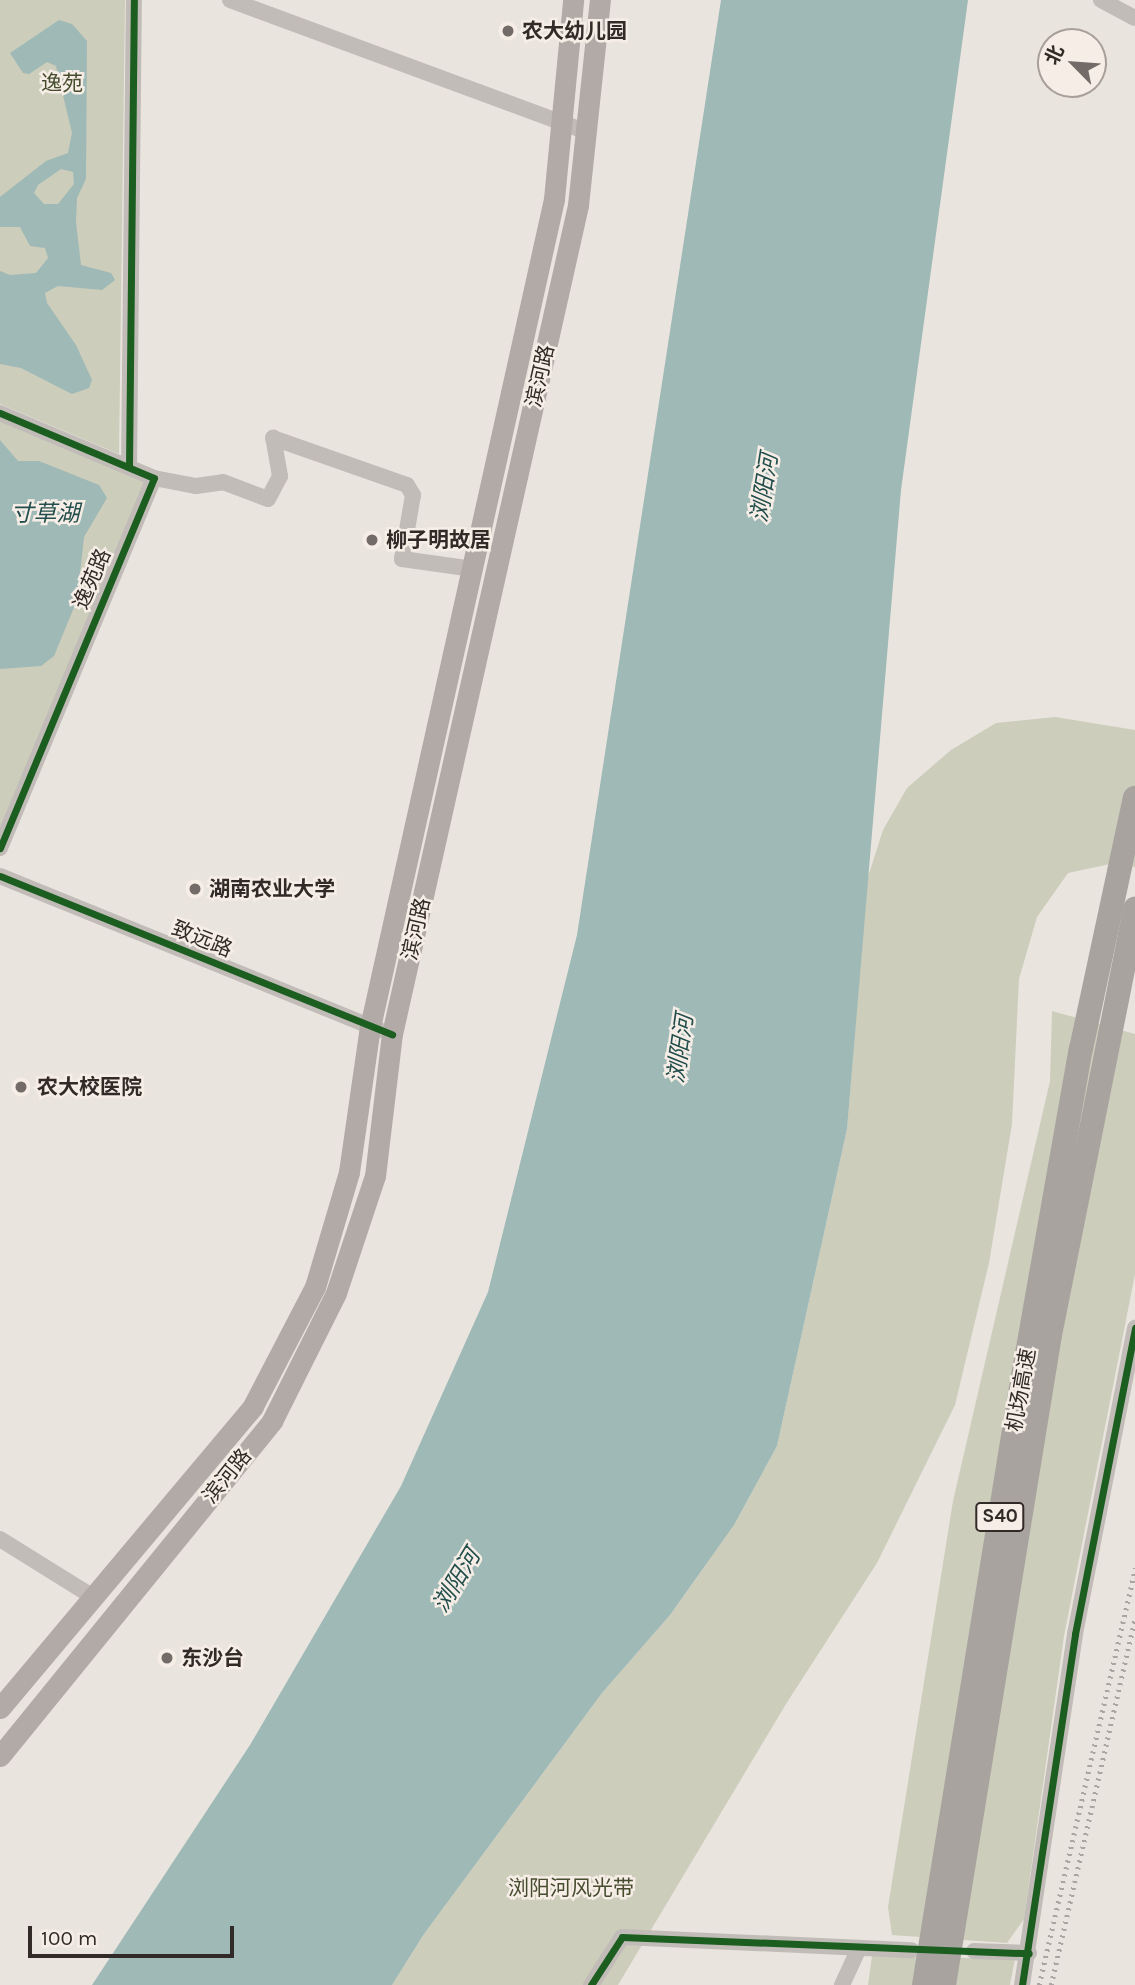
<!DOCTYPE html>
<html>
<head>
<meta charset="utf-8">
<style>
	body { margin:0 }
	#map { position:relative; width:1135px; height:1985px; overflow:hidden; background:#eae4df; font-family:Karla,"Noto Sans SC",sans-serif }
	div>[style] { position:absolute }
	.green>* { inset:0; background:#cccdbb }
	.water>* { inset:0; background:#9eb9b6 }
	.minor>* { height:16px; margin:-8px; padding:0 8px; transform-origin:8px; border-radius:8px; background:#c2bcb8 }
	.major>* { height:21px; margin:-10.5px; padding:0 10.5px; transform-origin:10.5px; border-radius:10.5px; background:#b1aaa7 }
	.highway>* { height:24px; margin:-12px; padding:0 12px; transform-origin:12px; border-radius:12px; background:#a8a39e }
	.rail>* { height:4.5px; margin-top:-2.25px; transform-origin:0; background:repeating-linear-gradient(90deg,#aaa5a2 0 2px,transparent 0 7px) }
	.cycleway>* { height:7px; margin:-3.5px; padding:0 3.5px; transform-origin:3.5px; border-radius:3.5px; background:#1b5e20 }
	.dots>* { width:19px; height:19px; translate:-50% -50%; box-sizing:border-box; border:4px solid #f6ede6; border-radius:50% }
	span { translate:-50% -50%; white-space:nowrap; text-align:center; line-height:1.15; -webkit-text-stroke:5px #f6ede6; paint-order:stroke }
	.shield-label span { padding:2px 5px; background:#f6ede6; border:2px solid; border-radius:5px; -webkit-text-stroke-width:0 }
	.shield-label { font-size:19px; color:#322a27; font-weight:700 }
	.poi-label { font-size:21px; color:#322a27; font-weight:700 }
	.left { translate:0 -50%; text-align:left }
	.park-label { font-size:21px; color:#464d2e }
	.street-label { font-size:21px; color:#322a27 }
	.water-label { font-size:23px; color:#224e4c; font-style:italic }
	.north { position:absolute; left:1037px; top:28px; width:70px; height:70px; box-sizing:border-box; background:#f6ede6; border:2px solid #a89f9a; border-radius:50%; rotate:295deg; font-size:19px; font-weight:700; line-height:28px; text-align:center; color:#322a27 }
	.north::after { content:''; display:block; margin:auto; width:24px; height:32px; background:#726b67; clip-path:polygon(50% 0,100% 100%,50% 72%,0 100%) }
	.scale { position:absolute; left:28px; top:1926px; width:206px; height:32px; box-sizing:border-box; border:4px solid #322a27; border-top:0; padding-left:9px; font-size:21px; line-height:24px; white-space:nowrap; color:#322a27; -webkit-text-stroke:5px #f6ede6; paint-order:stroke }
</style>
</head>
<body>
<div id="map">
	<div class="green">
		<i style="clip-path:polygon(0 0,125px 0,119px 454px,0 404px)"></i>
		<i style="clip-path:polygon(0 413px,154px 478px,0 848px)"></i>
		<i style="clip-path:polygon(1055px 717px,1135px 730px,1135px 867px,1110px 864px,1068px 873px,1037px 917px,1019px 979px,1012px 1124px,989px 1263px,955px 1405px,877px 1563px,786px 1704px,618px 1985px,392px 1985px,424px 1934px,602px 1693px,670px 1615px,734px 1525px,777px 1446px,847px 1129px,867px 880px,883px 830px,907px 788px,951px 750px,996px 723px)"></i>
		<i style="clip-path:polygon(1052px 1011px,1135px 1034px,1135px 1274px,1064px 1636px,1024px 1919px,1007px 1943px,892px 1935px,888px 1907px,953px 1501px,1050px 1081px)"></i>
		<i style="clip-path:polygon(872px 1956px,1015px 1959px,1010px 1985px,868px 1985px)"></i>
	</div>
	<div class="water">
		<i style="clip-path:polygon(721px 0,968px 0,901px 490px,847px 1129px,777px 1446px,734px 1525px,670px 1615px,602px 1693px,424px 1934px,392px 1985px,92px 1985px,250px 1745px,401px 1486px,488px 1292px,577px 935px)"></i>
		<i style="clip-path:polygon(evenodd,59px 20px,72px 24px,87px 41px,86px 179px,77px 198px,76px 222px,81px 265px,111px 273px,115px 280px,102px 290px,58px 286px,45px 293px,47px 303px,76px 345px,92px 380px,89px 388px,72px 394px,21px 368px,0 364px,0 271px,10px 275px,36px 273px,48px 258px,45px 248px,30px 246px,20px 227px,0 227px,0 197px,46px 161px,68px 153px,72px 133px,56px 66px,47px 62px,29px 74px,23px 73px,10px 53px,59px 20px,61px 169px,73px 172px,74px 184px,58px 204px,44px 204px,34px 193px,38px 185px,61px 169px)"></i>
		<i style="clip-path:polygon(0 440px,18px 461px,39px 461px,99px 485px,107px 498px,84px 537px,77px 600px,54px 656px,41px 666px,0 669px)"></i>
	</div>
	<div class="minor">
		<i style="left:230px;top:0;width:380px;rotate:20.3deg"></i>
		<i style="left:1101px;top:0;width:38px;rotate:28deg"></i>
		<i style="left:0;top:413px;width:167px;rotate:22.9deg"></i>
		<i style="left:154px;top:478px;width:401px;rotate:112.6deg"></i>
		<i style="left:129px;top:467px;width:467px;rotate:-89.4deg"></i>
		<i style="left:154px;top:478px;width:43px;rotate:10.8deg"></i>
		<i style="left:196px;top:486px;width:27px;rotate:-8deg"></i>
		<i style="left:223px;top:482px;width:48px;rotate:20.7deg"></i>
		<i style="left:268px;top:499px;width:26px;rotate:-62deg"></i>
		<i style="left:280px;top:476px;width:39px;rotate:-100deg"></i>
		<i style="left:273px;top:438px;width:142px;rotate:19.3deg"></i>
		<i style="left:407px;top:485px;width:12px;rotate:59deg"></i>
		<i style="left:413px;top:495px;width:65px;rotate:99.8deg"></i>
		<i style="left:402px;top:559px;width:72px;rotate:8deg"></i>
		<i style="left:0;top:876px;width:410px;rotate:22.1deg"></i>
		<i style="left:0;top:1539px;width:110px;rotate:31.9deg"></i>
		<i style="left:974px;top:1951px;width:55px;rotate:2.1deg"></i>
		<i style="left:591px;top:1985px;width:57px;rotate:-57.1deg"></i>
		<i style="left:622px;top:1937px;width:290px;rotate:2.6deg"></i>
		<i style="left:842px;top:1985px;width:41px;rotate:-65.3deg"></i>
		<i style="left:1022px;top:1985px;width:355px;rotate:-81.4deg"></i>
		<i style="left:1075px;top:1634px;width:312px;rotate:-78.9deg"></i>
	</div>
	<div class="major">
		<i style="left:0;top:1708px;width:394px;rotate:-50deg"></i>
		<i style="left:253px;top:1406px;width:134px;rotate:-62.5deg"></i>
		<i style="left:315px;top:1287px;width:120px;rotate:-73.5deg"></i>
		<i style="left:349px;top:1172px;width:147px;rotate:-81.8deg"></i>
		<i style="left:370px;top:1027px;width:848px;rotate:-77.47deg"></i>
		<i style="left:554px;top:199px;width:200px;rotate:-84.5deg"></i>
		<i style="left:0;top:1756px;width:432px;rotate:-50.9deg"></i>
		<i style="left:272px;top:1421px;width:143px;rotate:-63.4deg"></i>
		<i style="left:336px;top:1293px;width:123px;rotate:-71.6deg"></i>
		<i style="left:375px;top:1176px;width:143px;rotate:-83.2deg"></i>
		<i style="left:392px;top:1034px;width:850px;rotate:-77.35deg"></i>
		<i style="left:578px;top:205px;width:206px;rotate:-83.9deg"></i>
	</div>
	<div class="highway">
		<i style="left:924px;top:1985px;width:594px;rotate:-80.79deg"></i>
		<i style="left:1019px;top:1399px;width:355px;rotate:-80deg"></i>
		<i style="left:1081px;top:1049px;width:257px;rotate:-77.9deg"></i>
		<i style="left:944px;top:1985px;width:659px;rotate:-80.74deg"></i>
		<i style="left:1050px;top:1335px;width:435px;rotate:-78.7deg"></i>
	</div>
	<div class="rail">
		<i style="left:1039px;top:1985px;width:428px;rotate:-77deg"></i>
		<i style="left:1051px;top:1985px;width:376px;rotate:-77.1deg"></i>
	</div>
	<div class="cycleway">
		<i style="left:0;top:413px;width:167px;rotate:22.9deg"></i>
		<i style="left:154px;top:478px;width:401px;rotate:112.6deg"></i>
		<i style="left:129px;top:467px;width:467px;rotate:-89.4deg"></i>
		<i style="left:0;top:876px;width:423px;rotate:22deg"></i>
		<i style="left:591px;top:1985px;width:57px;rotate:-57.1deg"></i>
		<i style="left:622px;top:1937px;width:407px;rotate:2.3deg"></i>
		<i style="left:1022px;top:1985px;width:355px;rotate:-81.4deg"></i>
		<i style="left:1075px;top:1634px;width:312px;rotate:-78.9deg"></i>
	</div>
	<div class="dots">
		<i style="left:508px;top:31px;background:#726b67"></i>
		<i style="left:372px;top:540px;background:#726b67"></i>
		<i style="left:195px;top:889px;background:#726b67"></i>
		<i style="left:21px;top:1087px;background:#726b67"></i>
		<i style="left:167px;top:1658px;background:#726b67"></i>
	</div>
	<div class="shield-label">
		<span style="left:1000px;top:1517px">S40</span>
	</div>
	<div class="poi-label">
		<span class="left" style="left:522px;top:31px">农大幼儿园</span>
		<span class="left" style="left:386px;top:540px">柳子明故居</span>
		<span class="left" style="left:209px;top:889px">湖南农业大学</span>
		<span class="left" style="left:37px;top:1087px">农大校医院</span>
		<span class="left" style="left:181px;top:1658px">东沙台</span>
	</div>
	<div class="park-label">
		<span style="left:62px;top:83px">逸苑</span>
		<span style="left:571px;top:1888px">浏阳河风光带</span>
	</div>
	<div class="street-label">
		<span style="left:540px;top:376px;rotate:-77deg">滨河路</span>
		<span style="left:92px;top:579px;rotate:-67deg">逸苑路</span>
		<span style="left:416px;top:929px;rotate:-77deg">滨河路</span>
		<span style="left:202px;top:939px;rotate:22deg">致远路</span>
		<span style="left:1021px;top:1390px;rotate:-80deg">机场高速</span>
		<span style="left:227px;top:1476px;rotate:-51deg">滨河路</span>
	</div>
	<div class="water-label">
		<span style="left:765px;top:488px;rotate:-81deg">浏阳河</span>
		<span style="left:45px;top:514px">寸草湖</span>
		<span style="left:681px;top:1049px;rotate:-82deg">浏阳河</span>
		<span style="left:457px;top:1581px;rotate:-59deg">浏阳河</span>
	</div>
	<div class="north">北</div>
	<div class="scale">100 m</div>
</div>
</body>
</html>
